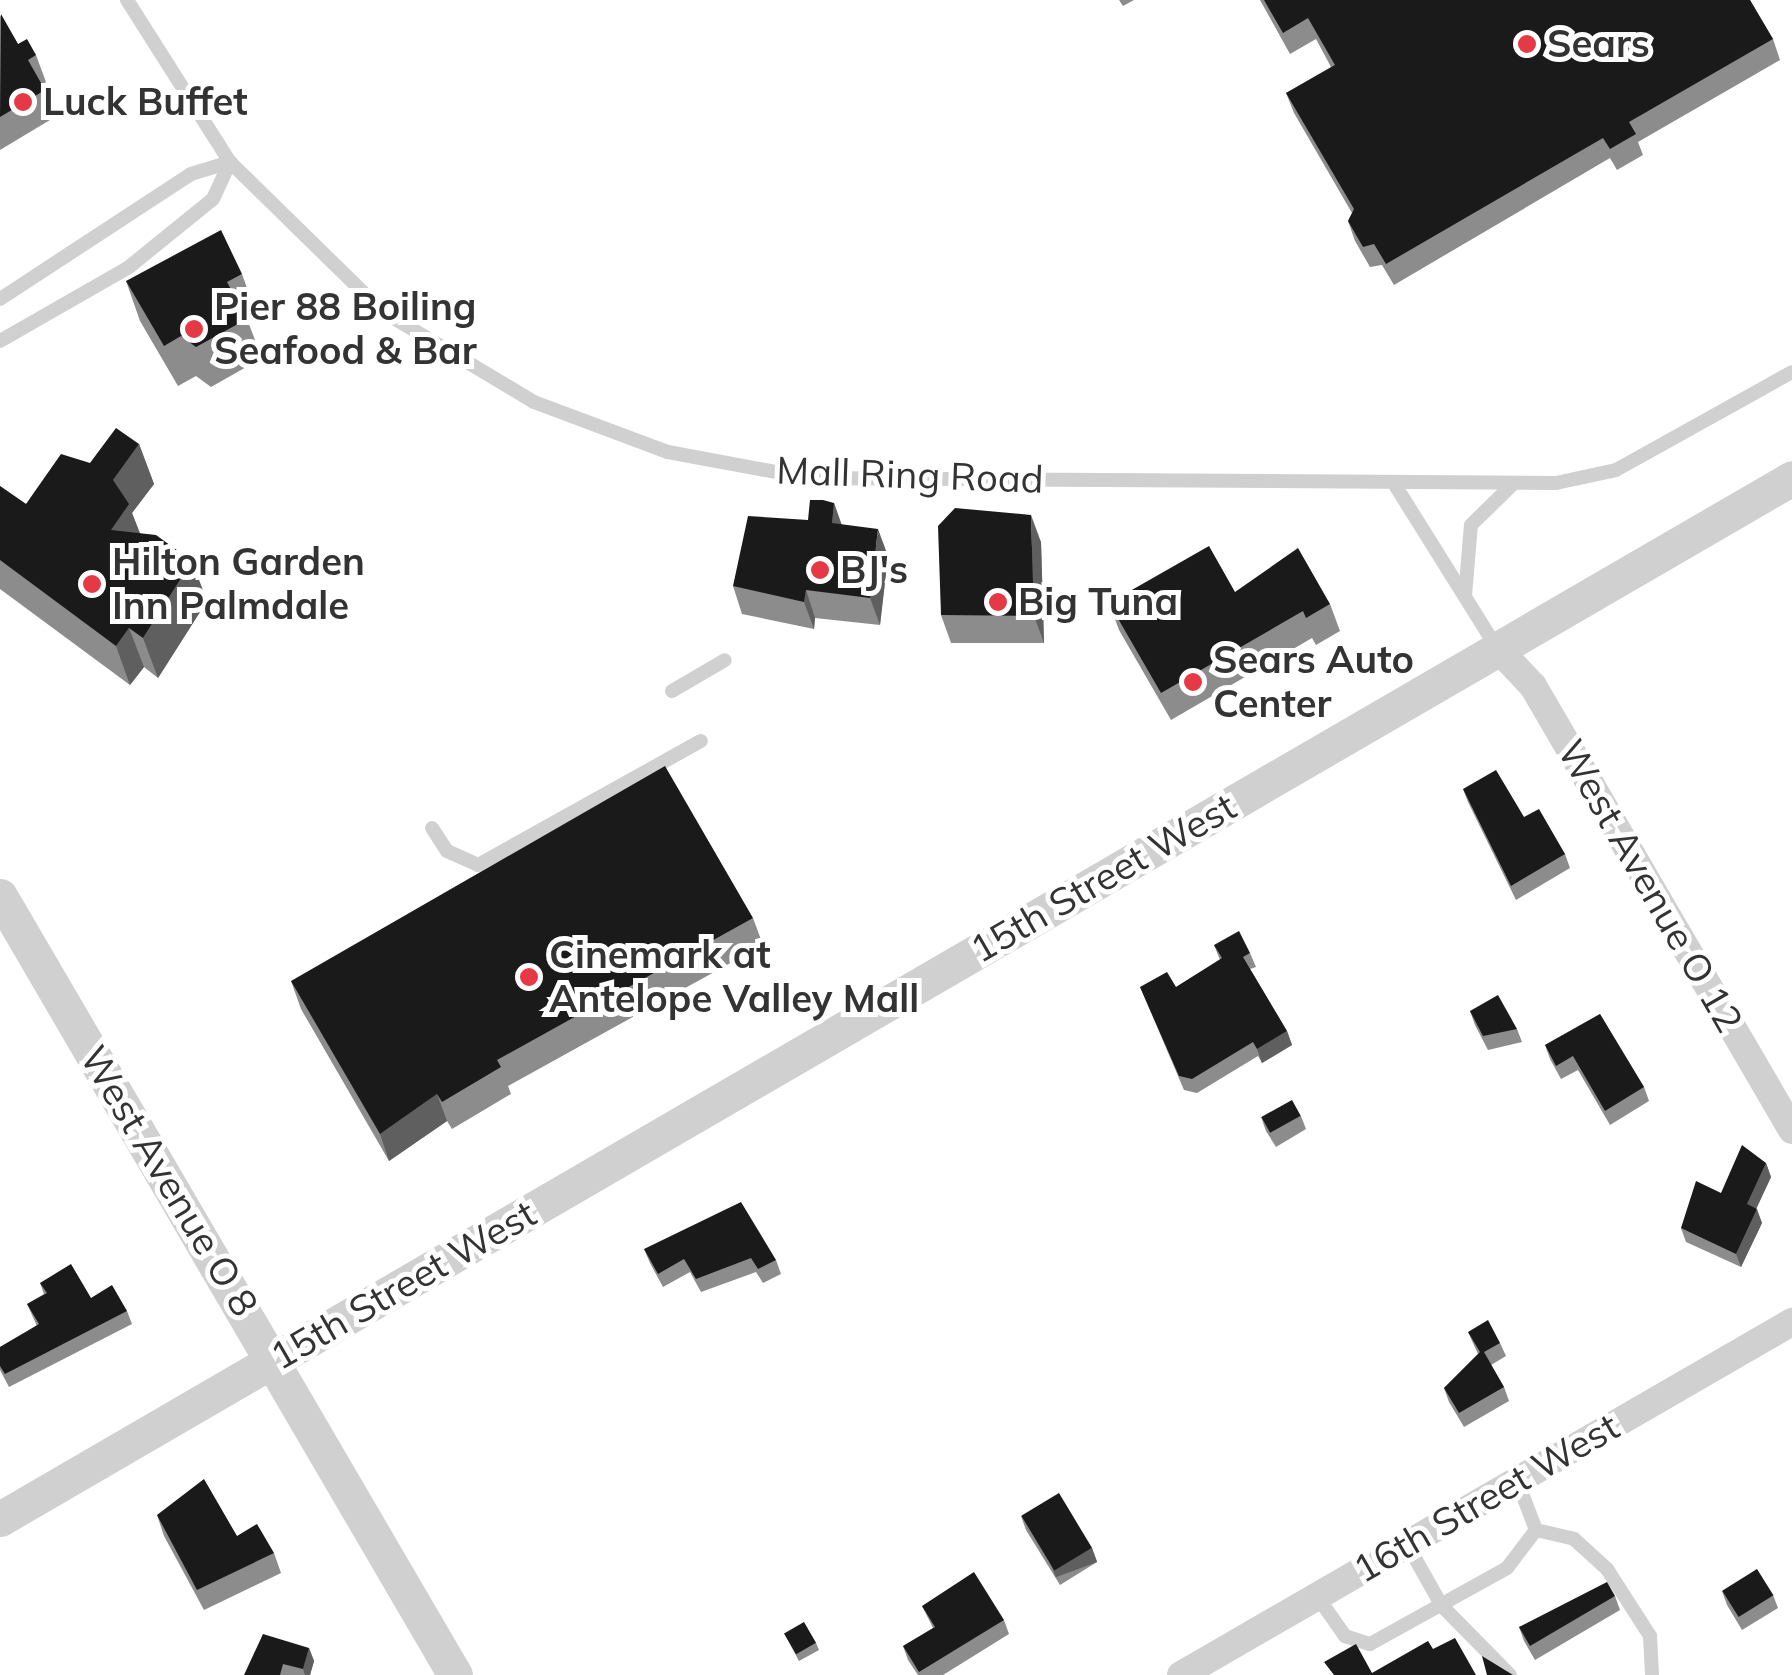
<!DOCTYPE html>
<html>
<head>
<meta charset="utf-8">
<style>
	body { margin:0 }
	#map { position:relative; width:1792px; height:1675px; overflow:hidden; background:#fff; font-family:Mulish,sans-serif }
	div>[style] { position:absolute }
	.service>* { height:14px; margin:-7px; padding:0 7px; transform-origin:7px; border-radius:7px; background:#d0d0d0 }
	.minor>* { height:28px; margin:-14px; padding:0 14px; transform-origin:14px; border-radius:14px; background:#d0d0d0 }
	.tertiary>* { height:35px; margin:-17.5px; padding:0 17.5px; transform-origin:17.5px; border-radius:17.5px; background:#d0d0d0 }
	.wall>* { inset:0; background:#8c8c8c }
	.shaded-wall>* { inset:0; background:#5f5f5f; transform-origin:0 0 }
	.building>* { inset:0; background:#1a1a1a; transform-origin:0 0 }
	.dots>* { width:28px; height:28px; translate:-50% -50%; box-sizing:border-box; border:5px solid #fff; border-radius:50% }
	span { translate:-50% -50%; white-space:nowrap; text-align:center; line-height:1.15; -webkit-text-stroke:10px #fff; paint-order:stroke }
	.poi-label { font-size:38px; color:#333; font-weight:700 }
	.left { translate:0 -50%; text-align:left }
	.street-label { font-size:38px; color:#333 }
</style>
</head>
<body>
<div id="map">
	<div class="service">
		<i style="left:127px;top:0;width:192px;rotate:57.6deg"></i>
		<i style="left:230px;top:162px;width:213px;rotate:44.4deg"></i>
		<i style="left:382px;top:311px;width:177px;rotate:30.9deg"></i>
		<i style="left:534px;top:402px;width:143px;rotate:20.5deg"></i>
		<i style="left:668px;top:452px;width:142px;rotate:10.5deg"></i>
		<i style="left:808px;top:478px;width:748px;rotate:0.38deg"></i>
		<i style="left:1556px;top:483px;width:61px;rotate:-12.2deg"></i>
		<i style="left:1616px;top:470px;width:201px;rotate:-29.1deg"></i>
		<i style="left:0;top:299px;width:228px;rotate:-33.2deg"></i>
		<i style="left:191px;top:174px;width:41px;rotate:-17.1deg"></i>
		<i style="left:0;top:341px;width:149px;rotate:-29.8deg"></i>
		<i style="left:129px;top:267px;width:108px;rotate:-39deg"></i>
		<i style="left:213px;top:199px;width:41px;rotate:-65.3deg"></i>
		<i style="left:1395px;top:485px;width:192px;rotate:58deg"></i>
		<i style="left:1465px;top:596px;width:71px;rotate:-85.2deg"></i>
		<i style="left:1471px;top:525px;width:60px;rotate:-44.3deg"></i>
		<i style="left:672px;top:691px;width:61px;rotate:-30.3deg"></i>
		<i style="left:432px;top:828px;width:27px;rotate:57deg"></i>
		<i style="left:447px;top:851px;width:34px;rotate:24deg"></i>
		<i style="left:478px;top:865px;width:255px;rotate:-29.1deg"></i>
		<i style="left:1536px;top:1530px;width:39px;rotate:13deg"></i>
		<i style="left:1574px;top:1539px;width:45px;rotate:42.3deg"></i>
		<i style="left:1607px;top:1569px;width:80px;rotate:57.3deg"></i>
		<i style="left:1650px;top:1636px;width:39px;rotate:87deg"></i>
		<i style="left:1407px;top:1544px;width:71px;rotate:60.6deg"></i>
		<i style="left:1442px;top:1606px;width:97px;rotate:45.4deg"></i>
		<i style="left:1317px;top:1596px;width:49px;rotate:55deg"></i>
		<i style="left:1345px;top:1636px;width:26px;rotate:18deg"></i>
		<i style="left:1370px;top:1644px;width:157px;rotate:-29deg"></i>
		<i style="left:1507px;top:1568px;width:48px;rotate:-52.7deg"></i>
		<i style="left:1536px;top:1530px;width:53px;rotate:-110.8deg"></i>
	</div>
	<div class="minor">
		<i style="left:1498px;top:649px;width:51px;rotate:46.6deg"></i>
		<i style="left:1533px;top:686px;width:514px;rotate:59.74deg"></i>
		<i style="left:1181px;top:1675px;width:706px;rotate:-30.02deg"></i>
	</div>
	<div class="tertiary">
		<i style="left:0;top:896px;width:902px;rotate:59.71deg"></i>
		<i style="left:0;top:1519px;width:2072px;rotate:-30.15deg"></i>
	</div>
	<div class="wall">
		<i style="clip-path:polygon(1119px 0,1134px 0,1123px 6px)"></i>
		<i style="clip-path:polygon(1260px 0,1750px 0,1773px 39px,1780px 60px,1638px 142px,1643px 155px,1617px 170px,1610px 158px,1394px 285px,1382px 265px,1370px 267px,1355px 241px,1348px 221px,1352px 213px,1294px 113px,1286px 93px,1331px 67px,1316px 39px,1290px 54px)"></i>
		<i style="clip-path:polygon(0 15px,18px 44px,36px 55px,46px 82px,42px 85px,55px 117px,0 150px)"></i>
		<i style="clip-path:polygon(242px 274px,256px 313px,247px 319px,262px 358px,211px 387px,196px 376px,178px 386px,140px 321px,126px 281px)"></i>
		<i style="clip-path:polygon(139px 444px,154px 484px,132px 513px,140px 533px,207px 601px,158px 678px,144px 667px,130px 685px,0 589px,0 486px,26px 504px,90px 463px)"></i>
		<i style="clip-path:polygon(834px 503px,841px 524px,888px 556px,880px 625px,815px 618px,814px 629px,742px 614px,733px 586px,808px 520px)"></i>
		<i style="clip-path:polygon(1041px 542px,1044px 643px,951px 643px,941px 615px)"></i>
		<i style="clip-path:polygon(1235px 592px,1330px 604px,1340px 631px,1316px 645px,1312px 638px,1171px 720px,1119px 630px,1109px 603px)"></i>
		<i style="clip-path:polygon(1463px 789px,1524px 817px,1565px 854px,1570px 868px,1516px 900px,1468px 802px)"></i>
		<i style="clip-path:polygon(753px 918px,763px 945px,508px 1086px,511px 1094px,452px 1129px,447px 1121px,389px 1161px,301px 1009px,291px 981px)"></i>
		<i style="clip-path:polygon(1214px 945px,1250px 953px,1256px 967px,1250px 969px,1287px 1031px,1292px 1045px,1262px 1063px,1258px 1056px,1197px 1093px,1184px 1090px,1140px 987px,1176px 987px,1220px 960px)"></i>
		<i style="clip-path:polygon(1470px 1011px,1517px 1029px,1522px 1042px,1488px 1050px,1475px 1025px)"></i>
		<i style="clip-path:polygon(1600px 1014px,1644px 1087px,1649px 1101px,1610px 1125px,1578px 1070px,1561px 1079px,1550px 1059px,1545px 1045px)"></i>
		<i style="clip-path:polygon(1301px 1116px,1306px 1129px,1276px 1147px,1266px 1131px,1261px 1117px)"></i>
		<i style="clip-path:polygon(1766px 1163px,1771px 1177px,1756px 1209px,1762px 1223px,1741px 1267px,1686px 1242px,1681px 1228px,1721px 1193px)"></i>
		<i style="clip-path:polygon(644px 1249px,776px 1260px,781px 1274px,763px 1283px,756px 1272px,701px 1292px,690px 1272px,663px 1287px,650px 1263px)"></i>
		<i style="clip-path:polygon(40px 1283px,127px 1311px,132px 1324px,9px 1387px,0 1370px,0 1347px,37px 1326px,27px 1304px,44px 1294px)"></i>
		<i style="clip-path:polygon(1468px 1332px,1500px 1343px,1506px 1356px,1491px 1365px,1504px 1387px,1509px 1401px,1464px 1427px,1449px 1402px,1444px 1388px,1478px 1354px)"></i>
		<i style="clip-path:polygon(157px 1515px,237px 1536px,274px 1553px,281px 1573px,204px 1610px,164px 1536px)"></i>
		<i style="clip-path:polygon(1021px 1516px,1092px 1548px,1097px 1562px,1060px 1585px,1026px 1530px)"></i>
		<i style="clip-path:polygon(1722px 1591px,1773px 1595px,1778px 1608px,1742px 1630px,1727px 1605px)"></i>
		<i style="clip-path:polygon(1615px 1596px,1620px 1610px,1535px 1660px,1524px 1641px,1519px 1627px)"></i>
		<i style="clip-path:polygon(922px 1606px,1004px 1620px,1009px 1634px,943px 1675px,918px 1675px,908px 1660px,903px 1646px,933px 1628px)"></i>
		<i style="clip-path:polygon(784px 1633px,816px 1643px,819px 1650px,799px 1661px)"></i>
		<i style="clip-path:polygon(309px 1648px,314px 1661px,310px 1675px,244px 1675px)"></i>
	</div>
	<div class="shaded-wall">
		<i style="clip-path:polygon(139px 444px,154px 484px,132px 513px,144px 544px,111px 530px,113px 480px)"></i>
		<i style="clip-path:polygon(834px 503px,844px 531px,832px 523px)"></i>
		<i style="clip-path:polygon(1031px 515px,1041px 542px,1044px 643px,1034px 616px)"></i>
		<i style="clip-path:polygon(878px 529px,888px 556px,880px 625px,870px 598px)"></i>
		<i style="clip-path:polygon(192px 561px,207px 601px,158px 678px,143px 638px)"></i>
		<i style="clip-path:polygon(806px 590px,815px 618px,814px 629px,804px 602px)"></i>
		<i style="clip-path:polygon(129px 628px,144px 667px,130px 685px,116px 646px)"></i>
		<i style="clip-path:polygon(1287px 1031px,1292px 1045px,1262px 1063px,1257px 1049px)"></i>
		<i style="clip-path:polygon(437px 1094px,447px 1121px,389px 1161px,380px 1134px)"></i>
		<i style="clip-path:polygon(1766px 1163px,1771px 1177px,1752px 1218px,1747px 1204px)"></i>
		<i style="clip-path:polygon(1757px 1209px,1762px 1223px,1741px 1267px,1736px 1254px)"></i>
		<i style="left:1092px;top:1548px;width:15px;height:44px;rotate:70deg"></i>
		<i style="clip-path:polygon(309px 1648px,314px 1661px,310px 1675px,305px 1675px,303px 1669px)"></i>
	</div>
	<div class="building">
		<i style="clip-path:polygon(1264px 0,1750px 0,1773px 39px,1629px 122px,1636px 134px,1610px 149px,1603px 138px,1386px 264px,1374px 244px,1363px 247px,1348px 221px,1354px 209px,1286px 93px,1335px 65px,1308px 18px,1283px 33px)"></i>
		<i style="clip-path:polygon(1px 14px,18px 44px,27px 39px,36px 55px,28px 60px,45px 90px,0 117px)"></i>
		<i style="clip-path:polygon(221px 230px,242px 274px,227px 282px,247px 319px,196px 347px,181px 336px,164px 346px,126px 281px)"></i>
		<i style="clip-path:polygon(116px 428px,139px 444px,113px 480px,129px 504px,111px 530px,156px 535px,192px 561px,143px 638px,129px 628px,116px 646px,0 560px,0 486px,26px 504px,61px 454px,90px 463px)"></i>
		<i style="clip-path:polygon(810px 500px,823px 500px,834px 503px,832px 523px,878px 529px,870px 598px,806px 590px,804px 602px,733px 586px,748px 516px,808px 520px)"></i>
		<i style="clip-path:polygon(955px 508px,1031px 515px,1034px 616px,941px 615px,938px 526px)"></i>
		<i style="clip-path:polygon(1209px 546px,1235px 592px,1298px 548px,1330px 604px,1306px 618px,1303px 611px,1161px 693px,1109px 603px)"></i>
		<i style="clip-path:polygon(665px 766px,753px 918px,497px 1060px,501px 1067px,442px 1102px,437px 1094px,380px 1134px,291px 981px)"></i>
		<i style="clip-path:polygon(1496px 770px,1524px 817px,1539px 809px,1565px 854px,1511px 886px,1463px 789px)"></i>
		<i style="clip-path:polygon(1239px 931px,1250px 953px,1243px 957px,1287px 1031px,1257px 1049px,1253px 1042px,1192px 1079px,1179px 1076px,1140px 987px,1167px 972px,1176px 987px,1222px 958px,1214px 945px)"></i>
		<i style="clip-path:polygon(1498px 995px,1517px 1029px,1483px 1036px,1470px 1011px)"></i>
		<i style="clip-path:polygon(1600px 1014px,1644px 1087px,1605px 1111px,1573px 1056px,1556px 1066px,1545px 1045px)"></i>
		<i style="left:1292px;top:1100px;width:18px;height:35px;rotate:61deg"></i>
		<i style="clip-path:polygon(1742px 1145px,1766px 1163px,1747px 1204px,1757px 1209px,1736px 1254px,1681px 1228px,1696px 1181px,1721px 1193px)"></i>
		<i style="clip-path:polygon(741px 1202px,776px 1260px,758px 1269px,751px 1258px,696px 1279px,684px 1259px,658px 1274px,644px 1249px)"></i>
		<i style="clip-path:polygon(71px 1264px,91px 1298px,112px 1285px,127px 1311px,5px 1374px,0 1366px,0 1347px,39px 1324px,27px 1304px,47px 1293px,40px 1283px)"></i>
		<i style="clip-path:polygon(1488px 1320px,1500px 1343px,1484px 1352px,1504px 1387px,1459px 1413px,1444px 1388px,1480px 1352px,1468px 1332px)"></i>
		<i style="clip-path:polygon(204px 1479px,237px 1536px,257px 1524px,274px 1553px,197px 1590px,157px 1515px)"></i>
		<i style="left:1059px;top:1493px;width:64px;height:44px;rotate:59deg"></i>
		<i style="left:1757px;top:1569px;width:31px;height:41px;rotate:58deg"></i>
		<i style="clip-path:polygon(974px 1572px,1004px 1620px,919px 1672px,903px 1646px,935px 1627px,922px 1606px)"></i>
		<i style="clip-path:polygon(1607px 1582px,1615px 1596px,1530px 1646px,1519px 1627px)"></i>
		<i style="left:804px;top:1622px;width:24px;height:23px;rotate:60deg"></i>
		<i style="clip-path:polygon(263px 1634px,309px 1648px,303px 1669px,283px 1664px,280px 1675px,244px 1675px)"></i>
		<i style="clip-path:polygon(1455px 1638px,1476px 1675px,1334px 1675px,1324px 1662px,1356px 1644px,1372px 1673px,1428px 1641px,1433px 1649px)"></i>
		<i style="clip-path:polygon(1482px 1656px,1513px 1675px,1487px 1675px)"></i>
	</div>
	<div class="dots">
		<i style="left:1527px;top:44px;background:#e63946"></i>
		<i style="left:23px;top:102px;background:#e63946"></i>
		<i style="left:194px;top:329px;background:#e63946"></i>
		<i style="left:820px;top:570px;background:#e63946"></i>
		<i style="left:92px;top:584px;background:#e63946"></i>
		<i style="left:998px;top:602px;background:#e63946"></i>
		<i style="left:1193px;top:682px;background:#e63946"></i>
		<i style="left:529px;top:977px;background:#e63946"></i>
	</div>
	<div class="poi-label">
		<span class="left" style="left:1547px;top:44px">Sears</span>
		<span class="left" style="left:43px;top:102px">Luck Buffet</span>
		<span class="left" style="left:214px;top:329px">Pier 88 Boiling<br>Seafood &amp; Bar</span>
		<span class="left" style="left:112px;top:584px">Hilton Garden<br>Inn Palmdale</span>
		<span class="left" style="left:840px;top:570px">BJ's</span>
		<span class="left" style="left:1018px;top:602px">Big Tuna</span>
		<span class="left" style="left:1213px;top:682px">Sears Auto<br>Center</span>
		<span class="left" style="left:549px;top:977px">Cinemark at<br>Antelope Valley Mall</span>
	</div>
	<div class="street-label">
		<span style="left:910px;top:475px;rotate:2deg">Mall Ring Road</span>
		<span style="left:1103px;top:878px;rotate:-30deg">15th Street West</span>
		<span style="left:1650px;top:886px;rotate:60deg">West Avenue O 12</span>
		<span style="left:169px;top:1181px;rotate:59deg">West Avenue O 8</span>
		<span style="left:403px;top:1285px;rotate:-30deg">15th Street West</span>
		<span style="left:1486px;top:1498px;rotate:-30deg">16th Street West</span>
	</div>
</div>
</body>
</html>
